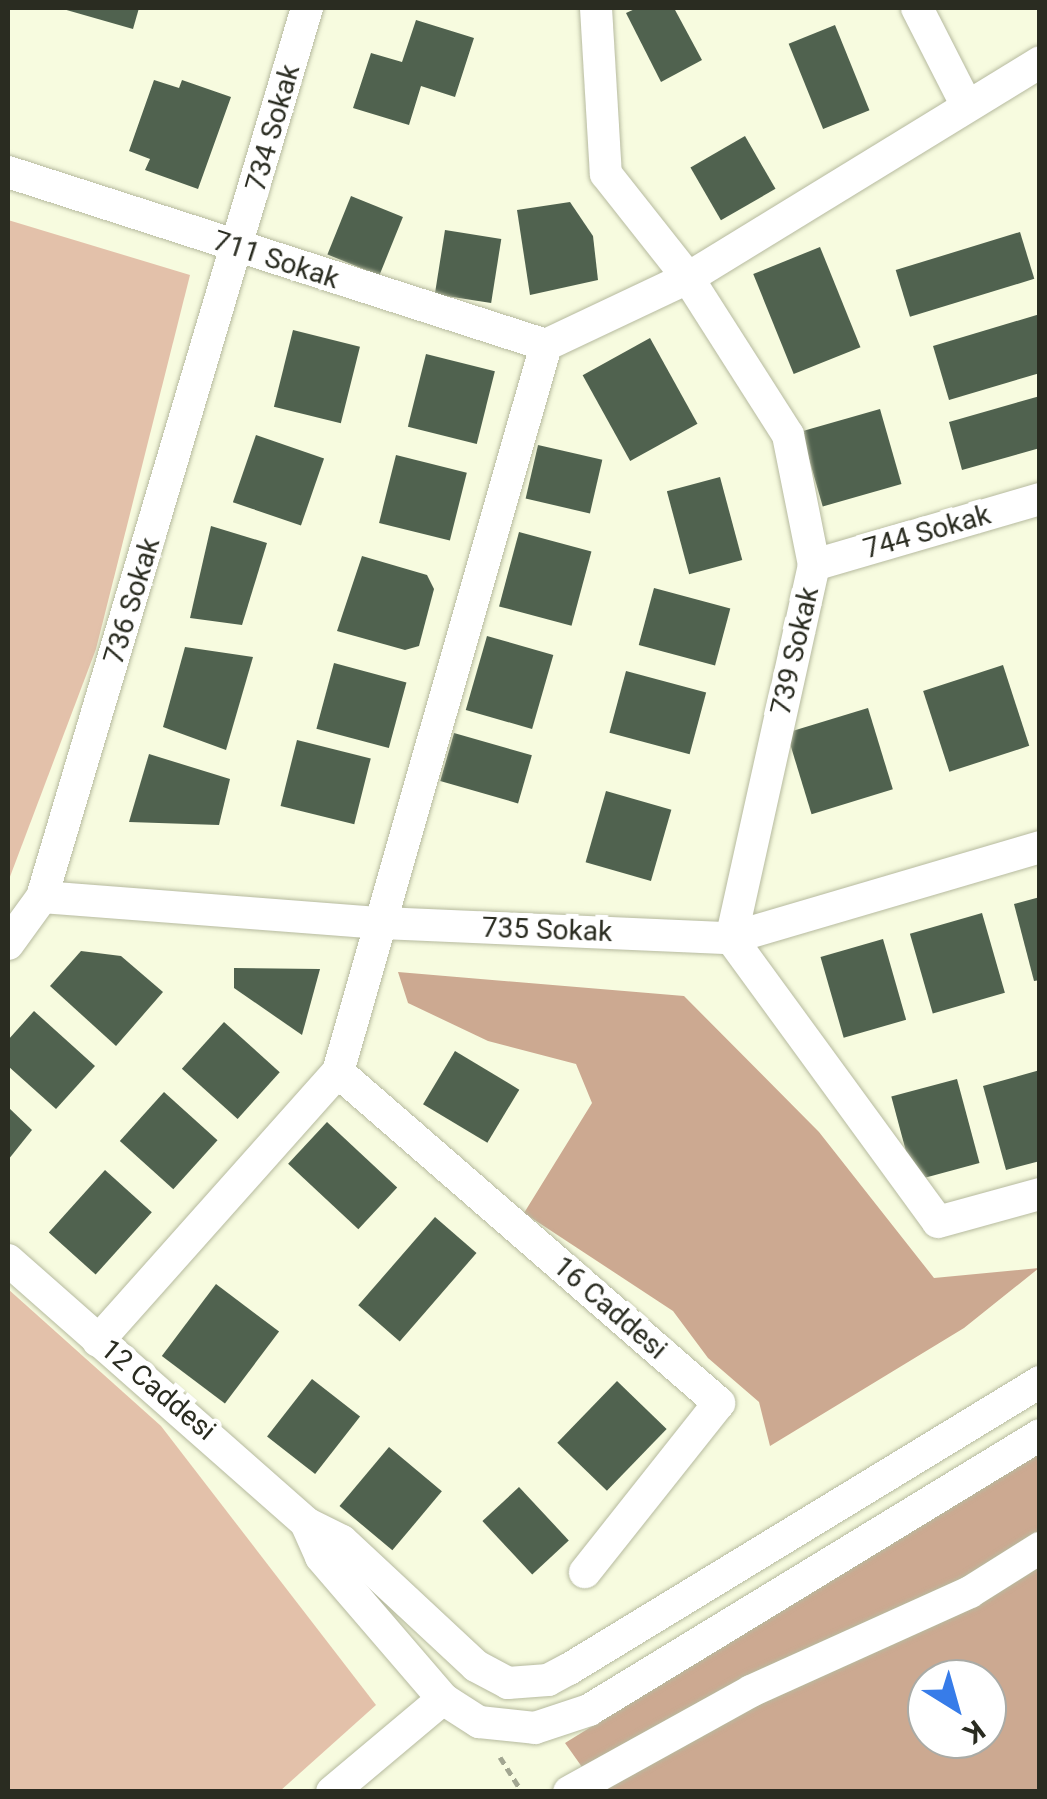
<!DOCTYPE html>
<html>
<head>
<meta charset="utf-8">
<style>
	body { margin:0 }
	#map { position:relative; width:1047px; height:1799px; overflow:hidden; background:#f7fbdf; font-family:Roboto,sans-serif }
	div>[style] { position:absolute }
	.green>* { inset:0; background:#e3c1aa }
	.forest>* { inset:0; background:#cca991 }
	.building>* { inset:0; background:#50624f; transform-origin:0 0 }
	.path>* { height:5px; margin-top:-2.5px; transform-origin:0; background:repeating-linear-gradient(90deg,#a2a691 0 8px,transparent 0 13px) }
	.roads { filter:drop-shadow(0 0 2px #b6ba9f) drop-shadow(0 0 2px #b6ba9f) }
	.minor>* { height:32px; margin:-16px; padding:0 16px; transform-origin:16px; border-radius:16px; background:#fff }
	span { translate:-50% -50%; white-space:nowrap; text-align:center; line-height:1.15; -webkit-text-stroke:10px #fff; paint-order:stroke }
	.street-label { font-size:28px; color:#2a2c21 }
	.frame { position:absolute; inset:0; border:10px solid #2a2c21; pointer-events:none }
	.north { position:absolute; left:907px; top:1659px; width:100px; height:100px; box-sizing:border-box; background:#fff; border:2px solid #aaaba6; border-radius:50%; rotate:143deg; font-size:28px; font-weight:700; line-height:40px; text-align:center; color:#2a2c21 }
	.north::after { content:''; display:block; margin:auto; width:35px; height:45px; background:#377ce9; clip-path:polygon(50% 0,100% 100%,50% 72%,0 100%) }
</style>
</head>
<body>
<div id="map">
	<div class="green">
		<i style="clip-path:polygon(8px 220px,190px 275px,96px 649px,8px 882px)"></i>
		<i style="clip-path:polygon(8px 1289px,161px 1426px,376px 1705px,280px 1791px,8px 1791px)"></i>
	</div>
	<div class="forest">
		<i style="clip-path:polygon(398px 972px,684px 996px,819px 1132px,934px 1278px,1039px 1268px,964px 1328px,770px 1446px,759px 1402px,708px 1358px,673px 1311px,524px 1213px,592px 1103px,576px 1064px,488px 1041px,408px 1003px)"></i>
		<i style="clip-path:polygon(evenodd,1039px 1450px,1039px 1791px,599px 1791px,565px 1743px,1039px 1450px,927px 1679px,987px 1679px,987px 1739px,927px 1739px,927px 1679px)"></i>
	</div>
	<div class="building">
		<i style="clip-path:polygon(637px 8px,674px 8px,702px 60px,661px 82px,626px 13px)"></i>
		<i style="clip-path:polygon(63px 9px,63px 8px,139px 8px,133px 29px)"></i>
		<i style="clip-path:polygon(416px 20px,474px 38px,455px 97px,421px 86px,409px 125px,353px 108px,371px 53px,402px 62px)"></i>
		<i style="left:835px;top:25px;width:92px;height:50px;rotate:68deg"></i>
		<i style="clip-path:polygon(154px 80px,179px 88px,182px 80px,231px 97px,198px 189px,145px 170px,150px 159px,129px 151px)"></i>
		<i style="left:745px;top:136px;width:61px;height:63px;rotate:60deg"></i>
		<i style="left:351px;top:196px;width:56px;height:63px;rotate:22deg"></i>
		<i style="clip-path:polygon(570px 202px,593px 236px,598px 280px,530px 295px,517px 210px)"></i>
		<i style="left:445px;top:230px;width:57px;height:65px;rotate:9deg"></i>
		<i style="left:1020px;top:232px;width:49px;height:130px;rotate:73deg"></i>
		<i style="left:820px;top:247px;width:108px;height:72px;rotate:68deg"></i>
		<i style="clip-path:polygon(1040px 314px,1040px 373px,949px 400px,933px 346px)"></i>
		<i style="left:293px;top:330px;width:69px;height:79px;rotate:14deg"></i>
		<i style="left:650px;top:338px;width:98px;height:77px;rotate:61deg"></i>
		<i style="left:426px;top:354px;width:71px;height:75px;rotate:14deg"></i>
		<i style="clip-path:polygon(1040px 396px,1040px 448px,962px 470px,949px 422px)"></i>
		<i style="left:880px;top:409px;width:78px;height:82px;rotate:74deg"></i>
		<i style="left:256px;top:435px;width:72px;height:71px;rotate:19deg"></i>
		<i style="left:538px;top:445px;width:66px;height:55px;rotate:13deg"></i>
		<i style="left:396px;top:455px;width:73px;height:70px;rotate:14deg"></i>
		<i style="left:720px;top:477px;width:86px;height:55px;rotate:75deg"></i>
		<i style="clip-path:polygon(211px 526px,267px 543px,242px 625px,190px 618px)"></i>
		<i style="left:519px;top:532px;width:75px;height:77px;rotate:15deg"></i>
		<i style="clip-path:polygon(362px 556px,427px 575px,434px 589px,419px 646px,405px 650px,337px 631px)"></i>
		<i style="left:654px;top:588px;width:79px;height:59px;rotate:15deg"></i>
		<i style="left:487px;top:636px;width:69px;height:77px;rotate:16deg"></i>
		<i style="clip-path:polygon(185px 647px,253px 657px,226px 750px,163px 727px)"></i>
		<i style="left:334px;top:663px;width:75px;height:68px;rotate:15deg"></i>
		<i style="left:1003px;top:665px;width:85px;height:84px;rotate:72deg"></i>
		<i style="left:626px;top:671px;width:83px;height:64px;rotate:15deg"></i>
		<i style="left:868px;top:708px;width:85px;height:85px;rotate:73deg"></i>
		<i style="left:454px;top:733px;width:81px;height:50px;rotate:16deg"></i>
		<i style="left:297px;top:740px;width:76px;height:68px;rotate:14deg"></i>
		<i style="clip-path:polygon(149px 754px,230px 779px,219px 825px,129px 822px)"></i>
		<i style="left:606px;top:791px;width:68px;height:74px;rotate:16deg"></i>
		<i style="clip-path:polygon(1040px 897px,1040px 980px,1034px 981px,1014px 904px)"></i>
		<i style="left:982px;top:913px;width:83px;height:75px;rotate:74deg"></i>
		<i style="left:883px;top:939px;width:84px;height:65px;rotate:74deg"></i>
		<i style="clip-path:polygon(81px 951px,121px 956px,163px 992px,116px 1046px,50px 986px)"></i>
		<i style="clip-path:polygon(234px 968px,320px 969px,302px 1035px,234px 988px)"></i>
		<i style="clip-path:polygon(34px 1011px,95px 1066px,56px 1109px,8px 1066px,8px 1040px)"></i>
		<i style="left:224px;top:1022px;width:75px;height:63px;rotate:42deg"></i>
		<i style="left:455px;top:1051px;width:75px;height:62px;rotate:31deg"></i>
		<i style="clip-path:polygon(1040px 1070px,1040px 1161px,1006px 1170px,983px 1086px)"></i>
		<i style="left:957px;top:1079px;width:87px;height:68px;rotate:75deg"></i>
		<i style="left:164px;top:1092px;width:72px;height:66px;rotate:42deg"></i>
		<i style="clip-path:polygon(8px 1107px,32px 1130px,8px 1160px)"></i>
		<i style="left:327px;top:1122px;width:96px;height:57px;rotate:43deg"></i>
		<i style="left:105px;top:1170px;width:63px;height:84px;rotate:42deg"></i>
		<i style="left:435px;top:1217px;width:55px;height:117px;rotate:41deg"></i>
		<i style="left:216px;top:1284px;width:79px;height:90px;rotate:37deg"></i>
		<i style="left:312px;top:1379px;width:61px;height:73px;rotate:38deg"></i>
		<i style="left:617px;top:1381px;width:69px;height:86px;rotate:44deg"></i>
		<i style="left:389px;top:1447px;width:69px;height:77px;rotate:40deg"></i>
		<i style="left:519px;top:1487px;width:73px;height:50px;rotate:47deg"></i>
	</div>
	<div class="path">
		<i style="left:500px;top:1757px;width:41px;rotate:57.8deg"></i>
	</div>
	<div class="roads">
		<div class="minor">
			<i style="left:596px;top:8px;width:166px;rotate:86.6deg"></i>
			<i style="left:606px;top:174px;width:132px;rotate:51.7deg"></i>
			<i style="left:688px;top:278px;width:186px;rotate:57.5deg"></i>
			<i style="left:788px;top:435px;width:133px;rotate:78.7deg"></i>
			<i style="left:814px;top:565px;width:382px;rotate:102.5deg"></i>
			<i style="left:731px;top:938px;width:351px;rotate:53.9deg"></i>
			<i style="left:938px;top:1222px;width:106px;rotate:-15.4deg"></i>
			<i style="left:917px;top:8px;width:110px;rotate:63deg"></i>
			<i style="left:8px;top:172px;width:565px;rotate:17.83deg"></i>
			<i style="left:814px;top:565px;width:235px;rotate:-16.3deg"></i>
			<i style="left:42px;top:897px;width:340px;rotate:4.4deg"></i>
			<i style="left:381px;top:923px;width:350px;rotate:2.5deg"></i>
			<i style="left:731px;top:938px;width:322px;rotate:-16.4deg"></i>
			<i style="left:8px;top:944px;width:58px;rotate:-54.1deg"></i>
			<i style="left:42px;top:897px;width:928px;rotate:-73.4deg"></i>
			<i style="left:338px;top:1072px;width:505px;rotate:40.98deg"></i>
			<i style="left:719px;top:1403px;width:216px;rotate:128.4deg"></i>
			<i style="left:8px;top:1260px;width:397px;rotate:41.4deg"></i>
			<i style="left:306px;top:1523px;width:40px;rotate:26.6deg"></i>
			<i style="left:342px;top:1541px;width:183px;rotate:43deg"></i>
			<i style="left:476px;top:1666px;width:36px;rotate:28deg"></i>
			<i style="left:508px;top:1683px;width:40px;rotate:-4.3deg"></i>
			<i style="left:548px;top:1680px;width:24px;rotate:-28deg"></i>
			<i style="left:569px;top:1669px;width:552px;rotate:-31.36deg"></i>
			<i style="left:98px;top:1341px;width:361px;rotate:-48.3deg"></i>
			<i style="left:338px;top:1072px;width:756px;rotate:-74.03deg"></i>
			<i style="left:546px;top:345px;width:157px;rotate:-25.3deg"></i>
			<i style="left:688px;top:278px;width:413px;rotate:-31.5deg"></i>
			<i style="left:306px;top:1523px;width:37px;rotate:66deg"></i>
			<i style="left:321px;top:1557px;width:187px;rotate:49.3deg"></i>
			<i style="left:443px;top:1699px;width:43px;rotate:32.6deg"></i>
			<i style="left:479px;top:1722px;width:56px;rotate:6.1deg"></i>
			<i style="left:535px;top:1728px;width:57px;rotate:-18.4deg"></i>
			<i style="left:589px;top:1710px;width:528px;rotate:-31.37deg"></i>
			<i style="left:332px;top:1792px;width:145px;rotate:-40deg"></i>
			<i style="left:569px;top:1792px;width:208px;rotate:-29deg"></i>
			<i style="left:751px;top:1691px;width:240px;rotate:-24.3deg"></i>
			<i style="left:970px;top:1592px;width:83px;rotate:-32.2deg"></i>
		</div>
	</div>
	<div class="street-label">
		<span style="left:273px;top:128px;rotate:-74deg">734 Sokak</span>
		<span style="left:276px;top:260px;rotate:18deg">711 Sokak</span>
		<span style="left:927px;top:532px;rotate:-16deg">744 Sokak</span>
		<span style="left:132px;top:601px;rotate:-73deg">736 Sokak</span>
		<span style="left:795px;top:651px;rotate:-77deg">739 Sokak</span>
		<span style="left:547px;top:930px;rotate:2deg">735 Sokak</span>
		<span style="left:610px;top:1308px;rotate:41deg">16 Caddesi</span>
		<span style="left:158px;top:1390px;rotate:40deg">12 Caddesi</span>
	</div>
	<div class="frame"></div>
	<div class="north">K</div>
</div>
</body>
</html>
